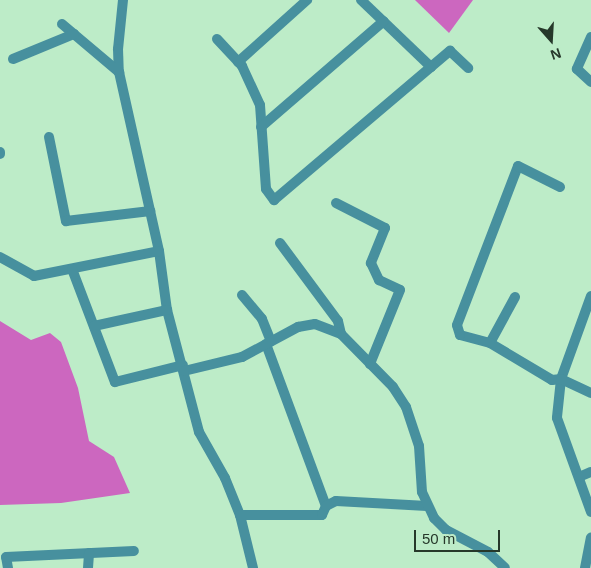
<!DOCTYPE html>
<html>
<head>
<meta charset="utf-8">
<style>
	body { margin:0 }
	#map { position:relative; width:591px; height:568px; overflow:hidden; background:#bdecc8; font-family:Arial,sans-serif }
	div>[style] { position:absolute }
	.water>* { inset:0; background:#cc67bf }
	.minor>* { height:10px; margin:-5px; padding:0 5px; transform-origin:5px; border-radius:5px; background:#47909e }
	.tertiary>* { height:10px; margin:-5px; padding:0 5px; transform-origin:5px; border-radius:5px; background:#47909e }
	span { translate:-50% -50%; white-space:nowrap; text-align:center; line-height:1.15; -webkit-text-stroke:4px #bdecc8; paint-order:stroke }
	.north { position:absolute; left:526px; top:15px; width:50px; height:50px; -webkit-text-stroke:4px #bdecc8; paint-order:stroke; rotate:161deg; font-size:14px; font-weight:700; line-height:20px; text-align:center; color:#26382a }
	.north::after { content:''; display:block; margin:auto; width:18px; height:22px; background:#26382a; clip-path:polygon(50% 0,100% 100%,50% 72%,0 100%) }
	.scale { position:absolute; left:414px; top:530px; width:86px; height:22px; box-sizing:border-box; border:2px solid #26382a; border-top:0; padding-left:6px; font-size:15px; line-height:18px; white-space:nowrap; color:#26382a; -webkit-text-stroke:4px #bdecc8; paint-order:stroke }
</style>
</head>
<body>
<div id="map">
	<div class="water">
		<i style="clip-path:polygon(415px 0,473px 0,449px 33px)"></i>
		<i style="clip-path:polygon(0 321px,31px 340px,50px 333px,61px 342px,78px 388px,89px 441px,114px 457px,130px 493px,61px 503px,0 505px)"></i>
	</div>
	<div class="minor">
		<i style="left:123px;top:0;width:49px;rotate:95.8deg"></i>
		<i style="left:118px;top:49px;width:23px;rotate:88deg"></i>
		<i style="left:119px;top:72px;width:183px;rotate:77.4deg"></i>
		<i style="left:159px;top:251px;width:60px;rotate:82.3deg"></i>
		<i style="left:167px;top:310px;width:126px;rotate:75.3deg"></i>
		<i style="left:199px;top:432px;width:53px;rotate:60.5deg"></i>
		<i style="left:225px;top:478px;width:40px;rotate:68deg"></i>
		<i style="left:240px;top:515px;width:55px;rotate:76.2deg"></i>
		<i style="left:361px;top:0;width:97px;rotate:43.7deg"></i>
		<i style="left:62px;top:24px;width:75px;rotate:40.1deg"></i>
		<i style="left:591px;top:37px;width:35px;rotate:114deg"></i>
		<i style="left:577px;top:69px;width:19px;rotate:43deg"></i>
		<i style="left:217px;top:39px;width:37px;rotate:47deg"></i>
		<i style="left:242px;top:66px;width:43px;rotate:65.2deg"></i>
		<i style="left:260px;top:105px;width:84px;rotate:85.9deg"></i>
		<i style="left:266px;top:189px;width:14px;rotate:54deg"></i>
		<i style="left:274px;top:200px;width:231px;rotate:-40.3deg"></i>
		<i style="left:450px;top:51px;width:25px;rotate:43deg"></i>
		<i style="left:13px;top:59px;width:66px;rotate:-22.3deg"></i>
		<i style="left:238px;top:62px;width:93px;rotate:-41.9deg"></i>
		<i style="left:261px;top:127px;width:162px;rotate:-40.8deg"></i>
		<i style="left:49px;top:137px;width:86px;rotate:78.6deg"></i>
		<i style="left:66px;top:221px;width:85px;rotate:-6.8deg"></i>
		<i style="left:0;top:152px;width:2px;rotate:90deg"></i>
		<i style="left:336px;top:203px;width:55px;rotate:27deg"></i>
		<i style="left:385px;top:228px;width:38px;rotate:112deg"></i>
		<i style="left:371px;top:263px;width:19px;rotate:65deg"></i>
		<i style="left:379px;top:280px;width:23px;rotate:25deg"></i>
		<i style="left:400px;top:290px;width:80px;rotate:112.1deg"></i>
		<i style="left:280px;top:243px;width:97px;rotate:53.4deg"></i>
		<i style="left:338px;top:321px;width:13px;rotate:77deg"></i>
		<i style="left:0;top:257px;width:39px;rotate:29deg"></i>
		<i style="left:34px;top:276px;width:127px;rotate:-11.3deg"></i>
		<i style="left:72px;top:269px;width:121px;rotate:69.2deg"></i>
		<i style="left:115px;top:382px;width:70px;rotate:-14deg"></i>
		<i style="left:242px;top:295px;width:31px;rotate:50deg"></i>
		<i style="left:262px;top:319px;width:24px;rotate:68deg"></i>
		<i style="left:591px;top:296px;width:88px;rotate:109.9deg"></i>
		<i style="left:561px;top:379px;width:39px;rotate:96deg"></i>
		<i style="left:557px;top:418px;width:100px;rotate:70.1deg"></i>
		<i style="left:515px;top:297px;width:52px;rotate:118.5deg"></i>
		<i style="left:490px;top:343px;width:72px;rotate:30.8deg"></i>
		<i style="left:552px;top:380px;width:9px;rotate:-6deg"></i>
		<i style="left:561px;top:379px;width:33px;rotate:25deg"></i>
		<i style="left:94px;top:326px;width:75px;rotate:-12.4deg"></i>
		<i style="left:490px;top:343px;width:31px;rotate:-165deg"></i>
		<i style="left:460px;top:335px;width:10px;rotate:-107deg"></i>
		<i style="left:457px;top:325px;width:170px;rotate:-69deg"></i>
		<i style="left:518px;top:166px;width:47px;rotate:26.6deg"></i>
		<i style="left:266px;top:344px;width:173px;rotate:69.7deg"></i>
		<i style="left:184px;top:371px;width:60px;rotate:-13.6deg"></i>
		<i style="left:242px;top:357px;width:64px;rotate:-28.2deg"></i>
		<i style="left:298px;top:327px;width:17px;rotate:-10deg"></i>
		<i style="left:315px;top:324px;width:28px;rotate:21deg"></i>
		<i style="left:579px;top:477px;width:13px;rotate:-23deg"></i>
		<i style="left:240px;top:515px;width:82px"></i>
		<i style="left:322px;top:515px;width:10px;rotate:-66deg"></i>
		<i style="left:326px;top:506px;width:11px;rotate:-27deg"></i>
		<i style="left:336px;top:501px;width:91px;rotate:3.1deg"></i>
		<i style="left:8px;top:568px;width:11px;rotate:-100deg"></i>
		<i style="left:6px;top:557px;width:128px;rotate:-2.7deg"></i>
		<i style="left:88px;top:568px;width:15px;rotate:-86deg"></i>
		<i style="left:585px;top:568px;width:31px;rotate:-79deg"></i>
	</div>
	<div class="tertiary">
		<i style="left:341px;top:334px;width:74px;rotate:45.5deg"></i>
		<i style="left:393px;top:387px;width:24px;rotate:57deg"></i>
		<i style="left:406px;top:407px;width:41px;rotate:71.6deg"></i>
		<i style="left:419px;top:446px;width:46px;rotate:86.3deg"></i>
		<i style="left:422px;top:492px;width:29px;rotate:65deg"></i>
		<i style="left:434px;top:518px;width:17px;rotate:45deg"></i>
		<i style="left:446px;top:530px;width:47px;rotate:27.6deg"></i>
		<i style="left:488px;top:552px;width:23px;rotate:43deg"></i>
	</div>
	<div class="north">N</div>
	<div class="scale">50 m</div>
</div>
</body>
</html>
